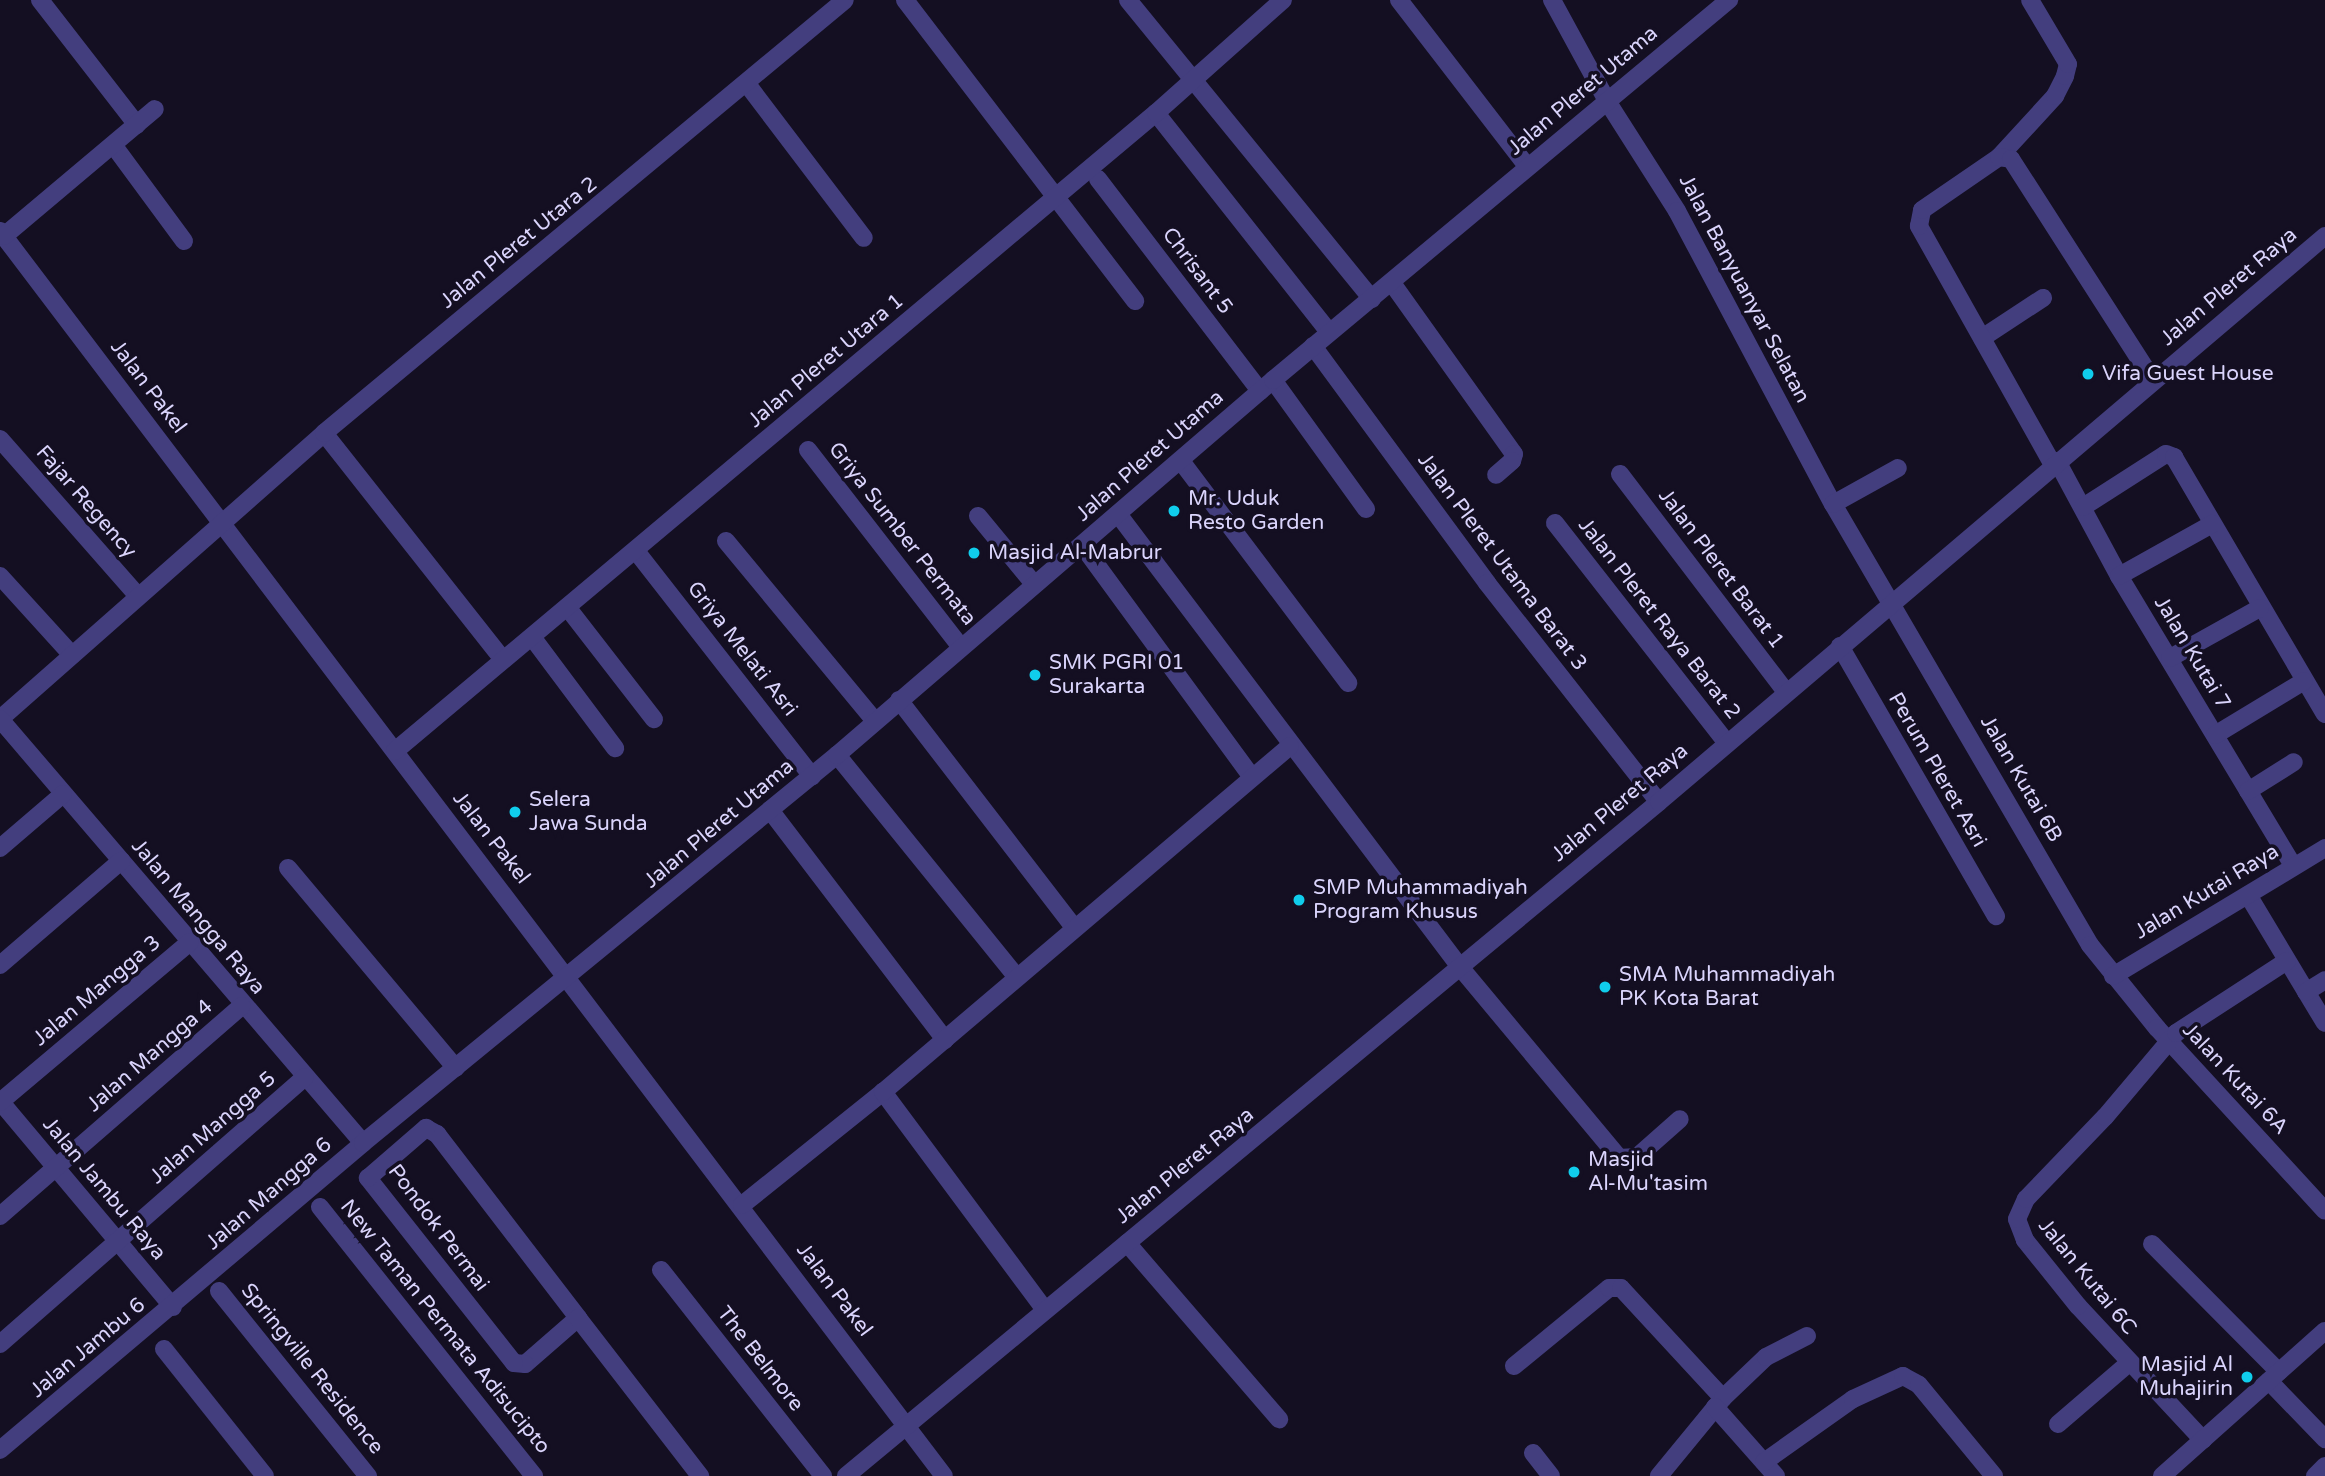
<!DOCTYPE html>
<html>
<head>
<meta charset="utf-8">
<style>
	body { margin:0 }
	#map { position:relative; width:2325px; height:1476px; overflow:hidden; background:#140f22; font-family:"Varela Round",sans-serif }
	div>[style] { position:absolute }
	.minor>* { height:18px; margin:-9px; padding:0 9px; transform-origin:9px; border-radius:9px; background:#433e7e }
	.dots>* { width:19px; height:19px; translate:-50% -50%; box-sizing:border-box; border:4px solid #140f22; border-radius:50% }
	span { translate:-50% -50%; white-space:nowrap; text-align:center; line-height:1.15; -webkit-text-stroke:7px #140f22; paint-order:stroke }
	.street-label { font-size:21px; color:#dad4fc }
	.poi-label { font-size:21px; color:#dad4fc }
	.left { translate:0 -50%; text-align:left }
	.right { translate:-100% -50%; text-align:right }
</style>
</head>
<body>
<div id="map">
	<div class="minor">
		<i style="left:40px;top:0;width:158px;rotate:52.2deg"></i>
		<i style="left:905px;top:0;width:379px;rotate:52.6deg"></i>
		<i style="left:1128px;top:0;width:386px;rotate:50.8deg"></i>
		<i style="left:1399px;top:0;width:210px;rotate:52.4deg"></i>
		<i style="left:1552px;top:0;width:115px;rotate:61.4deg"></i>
		<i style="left:1607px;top:101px;width:130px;rotate:57.5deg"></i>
		<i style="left:1677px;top:211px;width:332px;rotate:62deg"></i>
		<i style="left:1833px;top:504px;width:510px;rotate:59.77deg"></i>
		<i style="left:2090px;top:945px;width:107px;rotate:51.1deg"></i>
		<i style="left:2157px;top:1028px;width:248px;rotate:47.4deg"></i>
		<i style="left:747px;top:84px;width:193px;rotate:52.8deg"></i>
		<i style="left:1156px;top:113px;width:279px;rotate:51.7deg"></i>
		<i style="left:114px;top:146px;width:118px;rotate:53.6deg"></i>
		<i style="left:1999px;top:157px;width:83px;rotate:-47.4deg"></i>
		<i style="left:2055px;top:96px;width:22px;rotate:-63deg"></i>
		<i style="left:2065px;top:76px;width:12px;rotate:-76deg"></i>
		<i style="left:2068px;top:64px;width:74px;rotate:-120.7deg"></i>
		<i style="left:1098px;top:179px;width:267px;rotate:52.6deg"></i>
		<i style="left:0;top:231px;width:1562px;rotate:52.83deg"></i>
		<i style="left:4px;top:236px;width:197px;rotate:-40.1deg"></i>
		<i style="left:1392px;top:283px;width:210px;rotate:54.5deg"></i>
		<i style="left:1514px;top:454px;width:7px;rotate:106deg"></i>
		<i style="left:1512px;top:461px;width:21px;rotate:139deg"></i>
		<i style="left:1982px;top:338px;width:73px;rotate:-33.3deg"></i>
		<i style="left:1313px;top:346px;width:294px;rotate:53.7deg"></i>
		<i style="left:1487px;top:583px;width:278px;rotate:51.9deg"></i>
		<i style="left:1273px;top:380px;width:159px;rotate:54.2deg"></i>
		<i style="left:324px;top:433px;width:280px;rotate:51.7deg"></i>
		<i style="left:0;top:439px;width:209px;rotate:48.7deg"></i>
		<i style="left:808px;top:450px;width:248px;rotate:52.2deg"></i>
		<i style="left:1181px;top:461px;width:278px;rotate:53deg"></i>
		<i style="left:2057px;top:461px;width:131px;rotate:61.7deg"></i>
		<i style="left:2119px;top:576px;width:338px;rotate:59deg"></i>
		<i style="left:2053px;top:465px;width:274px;rotate:-119.3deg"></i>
		<i style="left:1919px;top:226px;width:16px;rotate:-79deg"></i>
		<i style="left:1922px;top:210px;width:93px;rotate:-34.5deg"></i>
		<i style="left:1999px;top:157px;width:12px;rotate:9deg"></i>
		<i style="left:2011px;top:159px;width:263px;rotate:57.3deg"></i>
		<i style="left:1620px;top:474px;width:274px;rotate:52.7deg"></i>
		<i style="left:1833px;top:504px;width:74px;rotate:-29deg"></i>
		<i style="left:2083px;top:507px;width:98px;rotate:-32.6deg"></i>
		<i style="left:2166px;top:454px;width:9px;rotate:21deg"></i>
		<i style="left:2174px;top:457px;width:298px;rotate:59.6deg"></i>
		<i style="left:1118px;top:514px;width:568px;rotate:52.95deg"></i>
		<i style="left:1460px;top:967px;width:249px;rotate:50.2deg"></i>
		<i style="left:1619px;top:1158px;width:18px;rotate:-3deg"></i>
		<i style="left:1637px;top:1157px;width:57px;rotate:-41.5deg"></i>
		<i style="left:978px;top:516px;width:88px;rotate:50.5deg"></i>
		<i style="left:1555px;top:523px;width:279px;rotate:52deg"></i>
		<i style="left:726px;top:541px;width:234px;rotate:50.4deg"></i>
		<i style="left:1082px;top:545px;width:288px;rotate:53.8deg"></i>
		<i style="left:636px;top:551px;width:286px;rotate:52deg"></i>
		<i style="left:0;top:576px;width:107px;rotate:47.7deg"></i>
		<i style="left:2119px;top:576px;width:107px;rotate:-29.2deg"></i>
		<i style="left:567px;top:607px;width:142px;rotate:52.2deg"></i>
		<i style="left:532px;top:637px;width:139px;rotate:53.2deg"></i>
		<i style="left:1840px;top:646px;width:312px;rotate:60deg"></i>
		<i style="left:2170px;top:658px;width:103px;rotate:-29.1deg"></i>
		<i style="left:899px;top:700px;width:287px;rotate:52.4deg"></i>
		<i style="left:0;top:719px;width:432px;rotate:-41.4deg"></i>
		<i style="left:324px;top:433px;width:677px;rotate:-39.73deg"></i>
		<i style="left:0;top:719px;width:558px;rotate:49.43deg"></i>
		<i style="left:2215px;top:735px;width:104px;rotate:-31.2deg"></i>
		<i style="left:395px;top:751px;width:993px;rotate:-39.98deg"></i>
		<i style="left:1156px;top:113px;width:170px;rotate:-41.7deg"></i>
		<i style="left:837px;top:755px;width:286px;rotate:51deg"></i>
		<i style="left:2248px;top:791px;width:54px;rotate:-32.2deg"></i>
		<i style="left:770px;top:810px;width:289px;rotate:52.7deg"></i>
		<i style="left:0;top:848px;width:83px;rotate:-40.6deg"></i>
		<i style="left:288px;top:868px;width:261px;rotate:50deg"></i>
		<i style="left:2248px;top:895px;width:149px;rotate:59deg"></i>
		<i style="left:0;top:965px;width:160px;rotate:-40.7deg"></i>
		<i style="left:2113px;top:976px;width:248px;rotate:-31.1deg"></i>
		<i style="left:2306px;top:992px;width:22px;rotate:-32deg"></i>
		<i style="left:0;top:1101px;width:269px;rotate:50deg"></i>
		<i style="left:0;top:1102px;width:248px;rotate:-40.1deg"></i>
		<i style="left:426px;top:1128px;width:13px;rotate:29deg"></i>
		<i style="left:437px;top:1134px;width:232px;rotate:52.5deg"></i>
		<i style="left:578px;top:1318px;width:70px;rotate:139deg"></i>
		<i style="left:525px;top:1364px;width:11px;rotate:-175deg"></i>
		<i style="left:514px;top:1363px;width:236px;rotate:-128.3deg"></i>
		<i style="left:368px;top:1178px;width:77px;rotate:-40.8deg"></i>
		<i style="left:742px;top:1205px;width:181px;rotate:-38.7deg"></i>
		<i style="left:320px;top:1207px;width:344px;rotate:51.5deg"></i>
		<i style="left:0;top:1216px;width:320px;rotate:-41deg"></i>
		<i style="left:1127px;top:1243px;width:233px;rotate:49.2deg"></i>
		<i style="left:2152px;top:1244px;width:180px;rotate:45.2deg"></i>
		<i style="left:661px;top:1270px;width:262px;rotate:51.8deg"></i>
		<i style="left:219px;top:1291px;width:238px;rotate:51.2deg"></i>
		<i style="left:1045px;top:1310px;width:272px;rotate:-126.6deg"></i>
		<i style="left:883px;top:1092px;width:534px;rotate:-40.37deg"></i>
		<i style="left:578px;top:1318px;width:200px;rotate:52.3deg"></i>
		<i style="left:0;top:1344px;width:405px;rotate:-41.2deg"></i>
		<i style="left:164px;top:1349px;width:162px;rotate:51.5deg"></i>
		<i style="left:1514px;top:1366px;width:123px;rotate:-39.4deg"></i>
		<i style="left:1609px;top:1288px;width:12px"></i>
		<i style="left:1621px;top:1288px;width:150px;rotate:47.2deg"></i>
		<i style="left:1723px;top:1398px;width:101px;rotate:129.4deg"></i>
		<i style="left:2269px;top:1381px;width:81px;rotate:46deg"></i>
		<i style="left:1723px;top:1398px;width:59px;rotate:-43.6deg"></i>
		<i style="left:1766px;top:1357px;width:46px;rotate:-27.1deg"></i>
		<i style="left:1715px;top:1407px;width:92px;rotate:48.5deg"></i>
		<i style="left:2058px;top:1424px;width:94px;rotate:-40.7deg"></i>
		<i style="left:2203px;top:1440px;width:183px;rotate:-133deg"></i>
		<i style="left:2078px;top:1306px;width:85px;rotate:-128.8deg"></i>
		<i style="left:2025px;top:1240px;width:22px;rotate:-111deg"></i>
		<i style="left:2017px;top:1219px;width:22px;rotate:-66deg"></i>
		<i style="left:2026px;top:1199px;width:114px;rotate:-46.1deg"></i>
		<i style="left:2105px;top:1117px;width:110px;rotate:-49.8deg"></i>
		<i style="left:2176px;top:1033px;width:132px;rotate:-33deg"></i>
		<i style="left:0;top:1450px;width:475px;rotate:-40.2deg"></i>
		<i style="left:363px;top:1143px;width:613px;rotate:-39.3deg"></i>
		<i style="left:837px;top:755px;width:575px;rotate:-40.7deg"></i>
		<i style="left:1273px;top:380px;width:594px;rotate:-39.81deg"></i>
		<i style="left:1533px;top:1453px;width:29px;rotate:52deg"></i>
		<i style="left:1764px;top:1462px;width:109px;rotate:-35.3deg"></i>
		<i style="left:1853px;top:1399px;width:55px;rotate:-24.7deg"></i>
		<i style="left:1903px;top:1376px;width:18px;rotate:29deg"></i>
		<i style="left:1919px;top:1385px;width:118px;rotate:50.5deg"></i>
		<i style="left:846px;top:1476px;width:1056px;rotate:-39.66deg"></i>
		<i style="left:1659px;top:802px;width:874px;rotate:-40.36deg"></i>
		<i style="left:2162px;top:1476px;width:218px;rotate:-41.7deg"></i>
		<i style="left:2315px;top:1476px;width:14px;rotate:-45deg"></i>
	</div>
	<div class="dots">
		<i style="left:2088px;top:374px;background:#10cdec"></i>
		<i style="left:1174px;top:511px;background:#10cdec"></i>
		<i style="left:974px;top:553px;background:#10cdec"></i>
		<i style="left:1035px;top:675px;background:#10cdec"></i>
		<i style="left:515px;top:812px;background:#10cdec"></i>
		<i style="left:1299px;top:900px;background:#10cdec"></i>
		<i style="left:1605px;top:987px;background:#10cdec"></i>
		<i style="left:1574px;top:1172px;background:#10cdec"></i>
		<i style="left:2247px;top:1377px;background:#10cdec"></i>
	</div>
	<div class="street-label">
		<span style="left:1583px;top:91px;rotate:-40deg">Jalan Pleret Utama</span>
		<span style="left:519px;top:243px;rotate:-39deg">Jalan Pleret Utara 2</span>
		<span style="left:1197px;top:271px;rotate:53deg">Chrisant 5</span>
		<span style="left:2229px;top:287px;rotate:-40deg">Jalan Pleret Raya</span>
		<span style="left:1744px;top:289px;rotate:62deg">Jalan Banyuanyar Selatan</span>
		<span style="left:826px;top:361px;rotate:-40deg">Jalan Pleret Utara 1</span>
		<span style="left:148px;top:387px;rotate:53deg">Jalan Pakel</span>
		<span style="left:1150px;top:456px;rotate:-41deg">Jalan Pleret Utama</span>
		<span style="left:86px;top:502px;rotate:49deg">Fajar Regency</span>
		<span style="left:902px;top:534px;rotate:52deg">Griya Sumber Permata</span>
		<span style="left:1502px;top:562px;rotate:53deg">Jalan Pleret Utama Barat 3</span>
		<span style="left:1721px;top:569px;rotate:53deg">Jalan Pleret Barat 1</span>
		<span style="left:1659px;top:619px;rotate:52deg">Jalan Pleret Raya Barat 2</span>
		<span style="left:742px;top:649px;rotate:52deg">Griya Melati Asri</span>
		<span style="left:2192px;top:653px;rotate:59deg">Jalan Kutai 7</span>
		<span style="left:1937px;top:770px;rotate:60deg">Perum Pleret Asri</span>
		<span style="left:2021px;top:779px;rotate:60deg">Jalan Kutai 6B</span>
		<span style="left:1620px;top:803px;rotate:-40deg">Jalan Pleret Raya</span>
		<span style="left:719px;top:824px;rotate:-40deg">Jalan Pleret Utama</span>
		<span style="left:491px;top:838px;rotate:52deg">Jalan Pakel</span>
		<span style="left:2207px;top:892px;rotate:-31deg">Jalan Kutai Raya</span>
		<span style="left:198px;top:917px;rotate:50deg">Jalan Mangga Raya</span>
		<span style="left:97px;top:991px;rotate:-40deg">Jalan Mangga 3</span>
		<span style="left:150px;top:1056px;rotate:-41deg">Jalan Mangga 4</span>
		<span style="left:2235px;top:1079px;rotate:47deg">Jalan Kutai 6A</span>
		<span style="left:213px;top:1128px;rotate:-41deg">Jalan Mangga 5</span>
		<span style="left:1185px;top:1166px;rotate:-39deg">Jalan Pleret Raya</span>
		<span style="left:104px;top:1189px;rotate:50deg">Jalan Jambu Raya</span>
		<span style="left:269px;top:1194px;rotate:-41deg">Jalan Mangga 6</span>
		<span style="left:438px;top:1228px;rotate:53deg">Pondok Permai</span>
		<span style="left:2087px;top:1277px;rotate:51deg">Jalan Kutai 6C</span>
		<span style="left:834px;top:1290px;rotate:53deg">Jalan Pakel</span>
		<span style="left:445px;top:1327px;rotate:51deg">New Taman Permata Adisucipto</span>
		<span style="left:88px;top:1348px;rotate:-40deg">Jalan Jambu 6</span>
		<span style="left:760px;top:1359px;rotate:52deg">The Belmore</span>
		<span style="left:312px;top:1369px;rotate:51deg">Springville Residence</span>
	</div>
	<div class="poi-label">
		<span class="left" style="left:2102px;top:374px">Vifa Guest House</span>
		<span class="left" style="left:1188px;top:511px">Mr. Uduk<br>Resto Garden</span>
		<span class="left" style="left:988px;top:553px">Masjid Al-Mabrur</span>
		<span class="left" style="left:1049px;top:675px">SMK PGRI 01<br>Surakarta</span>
		<span class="left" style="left:529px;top:812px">Selera<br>Jawa Sunda</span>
		<span class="left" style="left:1313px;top:900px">SMP Muhammadiyah<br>Program Khusus</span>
		<span class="left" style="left:1619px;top:987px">SMA Muhammadiyah<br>PK Kota Barat</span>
		<span class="left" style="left:1588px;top:1172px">Masjid<br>Al-Mu'tasim</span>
		<span class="right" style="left:2233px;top:1377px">Masjid Al<br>Muhajirin</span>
	</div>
</div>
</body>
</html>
